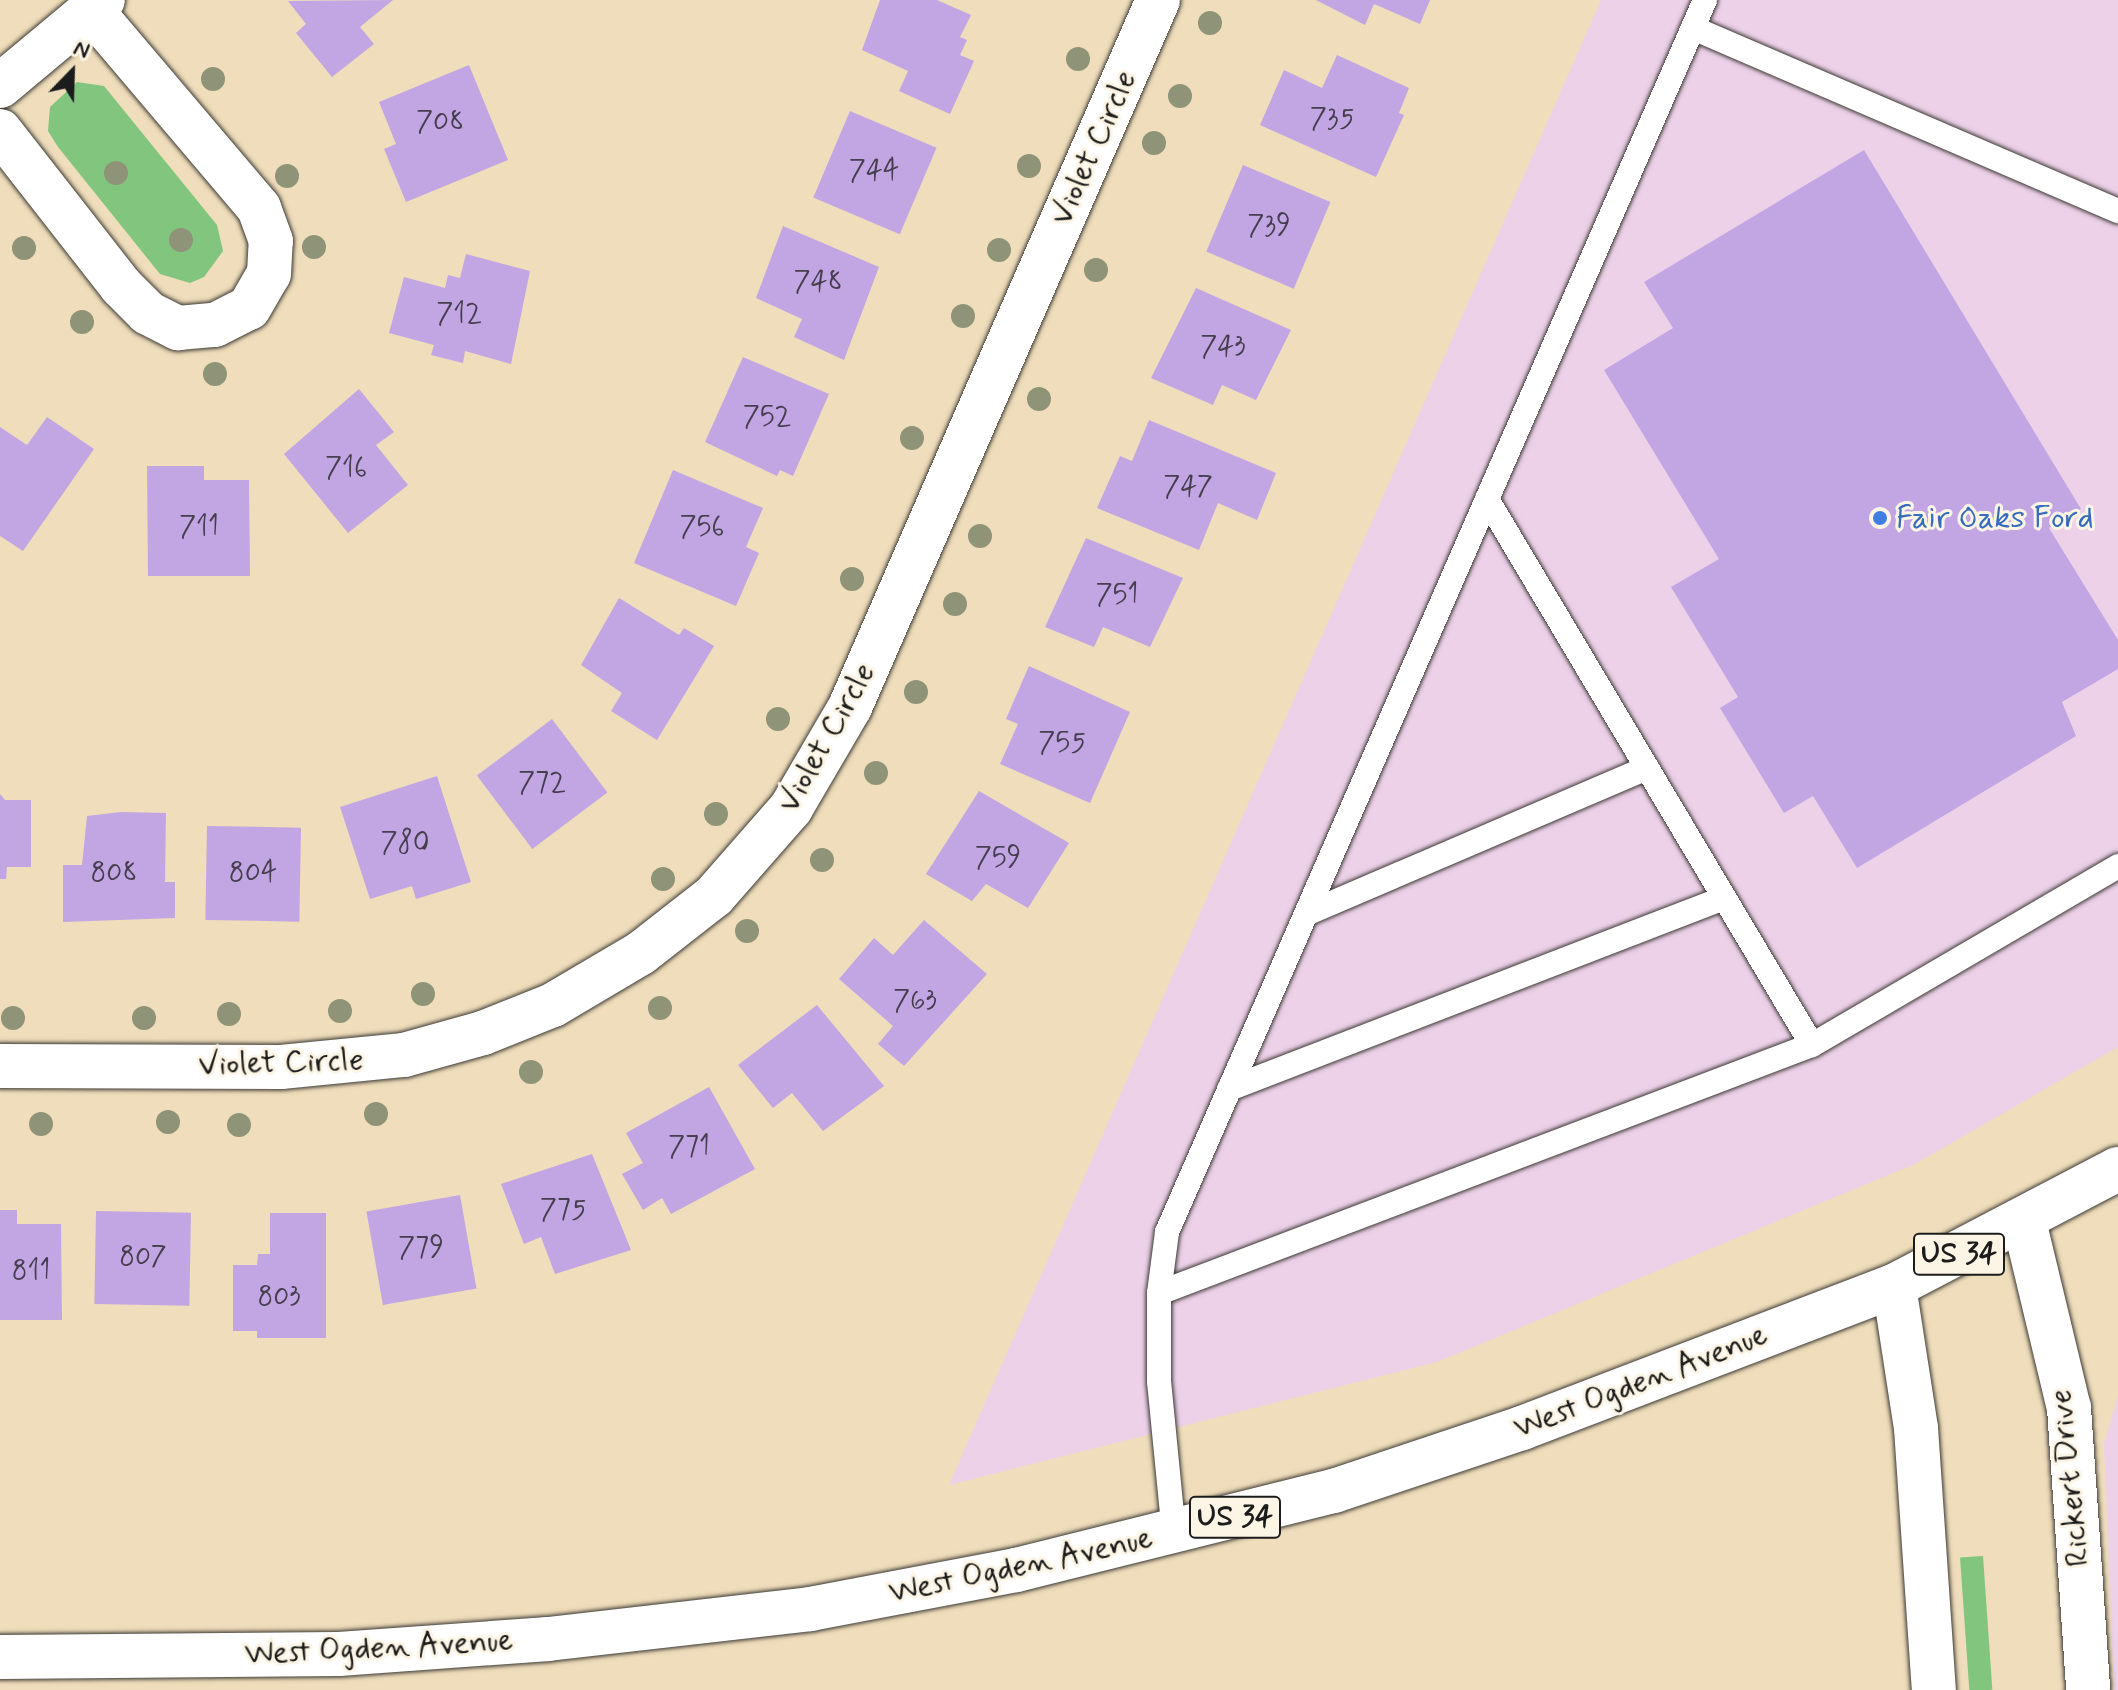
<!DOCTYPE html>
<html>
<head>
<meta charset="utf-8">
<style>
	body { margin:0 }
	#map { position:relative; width:2118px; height:1690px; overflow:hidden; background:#efddbb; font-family:Mynerve,sans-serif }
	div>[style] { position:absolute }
	.built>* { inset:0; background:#edd1e9 }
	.green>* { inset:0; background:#82c57f; transform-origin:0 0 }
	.building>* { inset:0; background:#c2a6e4; transform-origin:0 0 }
	.roads { filter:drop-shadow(0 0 2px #3c3934) drop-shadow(0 0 2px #3c3934) }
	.lane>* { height:24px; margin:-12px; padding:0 12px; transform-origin:12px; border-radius:12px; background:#fff }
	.street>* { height:44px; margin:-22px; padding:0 22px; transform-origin:22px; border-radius:22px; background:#fff }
	.secondary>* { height:44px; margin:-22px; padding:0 22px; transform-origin:22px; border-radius:22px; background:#fff }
	.primary>* { height:44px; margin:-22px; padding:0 22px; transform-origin:22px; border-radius:22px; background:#fff }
	.trees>* { width:24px; height:24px; margin:-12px; border-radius:50%; background:#8f9377 }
	.dots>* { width:22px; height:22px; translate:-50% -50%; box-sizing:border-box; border:4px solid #fcf5e5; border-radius:50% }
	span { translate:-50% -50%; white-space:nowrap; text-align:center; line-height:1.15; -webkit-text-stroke:6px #fcf5e5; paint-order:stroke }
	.number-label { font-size:28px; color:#463e4e }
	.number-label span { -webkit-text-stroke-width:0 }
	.shield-label span { padding:2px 6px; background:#fcf5e5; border:2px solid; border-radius:6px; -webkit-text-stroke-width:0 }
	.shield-label { font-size:30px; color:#1c1c1c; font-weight:700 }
	.street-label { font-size:32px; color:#1c1c1c }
	.shop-label { font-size:32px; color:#366cbe }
	.left { translate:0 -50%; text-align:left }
	.north { position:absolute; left:32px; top:32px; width:80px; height:80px; -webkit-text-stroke:6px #fcf5e5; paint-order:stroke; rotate:23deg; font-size:22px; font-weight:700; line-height:32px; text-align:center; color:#1c1c1c }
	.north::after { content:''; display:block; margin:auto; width:28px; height:36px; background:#1c1c1c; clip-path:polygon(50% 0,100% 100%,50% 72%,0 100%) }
</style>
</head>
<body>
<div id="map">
	<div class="built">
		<i style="clip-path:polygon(1601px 0,2118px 0,2118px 1047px,1915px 1164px,1437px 1362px,949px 1485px)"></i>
		<i style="clip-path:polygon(2118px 1396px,2118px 1690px,2114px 1690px,2104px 1443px)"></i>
	</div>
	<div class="green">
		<i style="clip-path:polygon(77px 82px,104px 86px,217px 225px,223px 251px,204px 277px,190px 283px,160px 274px,58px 147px,48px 131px,50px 107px)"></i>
		<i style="left:1983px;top:1556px;width:134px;height:23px;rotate:86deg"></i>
	</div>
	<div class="building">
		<i style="clip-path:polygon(393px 0,360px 27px,374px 44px,332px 77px,296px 33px,306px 24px,288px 1px)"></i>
		<i style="clip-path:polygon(880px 0,937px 0,971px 15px,960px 37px,967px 40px,960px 55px,974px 61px,950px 114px,899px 91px,908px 71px,862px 50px)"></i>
		<i style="clip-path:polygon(1316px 0,1430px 0,1420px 24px,1374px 4px,1365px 25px)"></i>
		<i style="clip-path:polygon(1337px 55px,1409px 88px,1399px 113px,1404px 115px,1376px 177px,1260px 125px,1284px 70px,1322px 88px)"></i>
		<i style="clip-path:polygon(469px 65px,508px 160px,406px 202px,384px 149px,396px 144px,379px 102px)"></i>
		<i style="left:850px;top:111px;width:94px;height:94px;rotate:23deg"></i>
		<i style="clip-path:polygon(1864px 150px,2081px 509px,2049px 528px,2118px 640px,2118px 669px,2062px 702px,2076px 736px,1857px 868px,1813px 796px,1784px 813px,1720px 708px,1738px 697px,1671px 587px,1719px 559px,1604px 370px,1673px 328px,1644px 282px)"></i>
		<i style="left:1243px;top:165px;width:95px;height:94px;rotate:23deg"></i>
		<i style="clip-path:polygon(783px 226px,879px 267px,844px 360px,794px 337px,802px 319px,756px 298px)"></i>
		<i style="clip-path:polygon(466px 254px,530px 271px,511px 364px,465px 351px,463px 363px,431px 355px,434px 345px,389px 333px,404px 277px,445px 288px,448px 275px,460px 278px)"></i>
		<i style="clip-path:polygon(1196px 288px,1291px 330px,1256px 400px,1222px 385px,1213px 405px,1151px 378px)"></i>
		<i style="clip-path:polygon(743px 357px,829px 394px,793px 476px,780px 470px,777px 476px,705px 442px)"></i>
		<i style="clip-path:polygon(359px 389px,394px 432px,376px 445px,408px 485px,348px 533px,284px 454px)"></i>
		<i style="clip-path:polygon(47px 417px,94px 449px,23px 551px,0 536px,0 427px,27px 445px)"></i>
		<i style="clip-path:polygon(1149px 420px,1276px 473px,1257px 520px,1218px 503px,1199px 550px,1097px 508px,1120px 456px,1132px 461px)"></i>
		<i style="clip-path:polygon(147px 466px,204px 466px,204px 480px,249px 480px,250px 576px,148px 576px)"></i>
		<i style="clip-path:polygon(673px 470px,763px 508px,746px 547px,759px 553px,736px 606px,634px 563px)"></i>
		<i style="clip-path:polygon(1086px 538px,1183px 578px,1150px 647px,1103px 627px,1094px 647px,1045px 627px)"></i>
		<i style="clip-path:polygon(619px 598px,679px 635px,684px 628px,714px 646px,657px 740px,611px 711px,622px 693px,581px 665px)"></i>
		<i style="clip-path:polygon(1029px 666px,1130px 712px,1090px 803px,1000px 764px,1018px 724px,1006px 719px)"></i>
		<i style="left:552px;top:719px;width:92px;height:94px;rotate:53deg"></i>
		<i style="clip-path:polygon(437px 776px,471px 882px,416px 899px,412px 886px,370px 899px,340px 807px)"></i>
		<i style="clip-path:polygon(979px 791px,1069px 843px,1028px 908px,986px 884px,972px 901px,926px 874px)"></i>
		<i style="clip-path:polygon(0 794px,5px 800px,31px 800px,31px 867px,7px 867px,6px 879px,0 879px)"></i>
		<i style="clip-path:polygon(121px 812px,166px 813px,165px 882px,175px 882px,175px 918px,63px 922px,63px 865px,82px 865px,87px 816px)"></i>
		<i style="left:207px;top:826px;width:94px;height:94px;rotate:1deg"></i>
		<i style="clip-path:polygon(924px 920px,987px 974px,904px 1066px,878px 1044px,893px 1026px,839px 979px,874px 938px,893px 955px)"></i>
		<i style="clip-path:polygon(817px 1005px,884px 1086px,823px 1131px,792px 1093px,773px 1108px,738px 1065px)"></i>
		<i style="clip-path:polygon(709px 1087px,755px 1169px,671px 1214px,662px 1198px,643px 1210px,622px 1174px,643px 1163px,626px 1133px)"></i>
		<i style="clip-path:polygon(592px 1154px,631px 1250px,555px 1274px,541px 1237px,524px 1244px,501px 1184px)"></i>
		<i style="left:460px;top:1195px;width:95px;height:95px;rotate:80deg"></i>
		<i style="clip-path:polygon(0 1210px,17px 1210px,17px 1224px,61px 1224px,62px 1320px,0 1320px)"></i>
		<i style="left:96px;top:1211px;width:95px;height:93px;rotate:1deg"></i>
		<i style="clip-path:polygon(270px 1213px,326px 1213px,326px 1338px,257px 1338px,257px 1331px,233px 1331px,233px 1265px,257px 1265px,258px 1254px,270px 1254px)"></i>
	</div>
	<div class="roads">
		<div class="lane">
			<i style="left:1693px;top:28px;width:463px;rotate:23.3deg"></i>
			<i style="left:1487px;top:499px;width:635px;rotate:59.24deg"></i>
			<i style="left:1306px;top:914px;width:371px;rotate:-23.2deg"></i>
			<i style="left:1229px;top:1089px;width:531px;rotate:-21.1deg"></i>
			<i style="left:1159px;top:1293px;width:699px;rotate:-20.8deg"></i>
			<i style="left:1812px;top:1045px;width:355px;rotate:-30.3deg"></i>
			<i style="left:1174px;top:1534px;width:153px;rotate:-95.6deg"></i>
			<i style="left:1159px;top:1382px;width:89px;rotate:-90deg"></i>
			<i style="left:1159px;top:1293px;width:62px;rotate:-82.5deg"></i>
			<i style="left:1167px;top:1232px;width:1344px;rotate:-66.41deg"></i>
		</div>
		<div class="street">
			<i style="left:0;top:86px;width:134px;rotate:-39.9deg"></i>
			<i style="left:0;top:131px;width:197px;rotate:52deg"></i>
			<i style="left:121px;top:286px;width:38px;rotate:45deg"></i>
			<i style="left:148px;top:313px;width:34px;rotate:27deg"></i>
			<i style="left:178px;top:328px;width:37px;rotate:-5deg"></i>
			<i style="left:215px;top:325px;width:38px;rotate:-27deg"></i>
			<i style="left:249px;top:308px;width:39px;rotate:-60deg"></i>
			<i style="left:269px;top:274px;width:33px;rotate:-87deg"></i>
			<i style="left:271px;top:241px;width:35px;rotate:-110deg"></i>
			<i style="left:259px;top:208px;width:258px;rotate:-130.3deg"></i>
			<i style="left:0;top:1066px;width:281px;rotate:0.2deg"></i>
			<i style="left:281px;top:1067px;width:124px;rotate:-5.6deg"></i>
			<i style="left:404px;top:1055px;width:82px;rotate:-15.6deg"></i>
			<i style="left:483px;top:1033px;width:75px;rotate:-21.8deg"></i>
			<i style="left:553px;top:1005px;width:102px;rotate:-30.6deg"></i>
			<i style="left:641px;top:953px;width:93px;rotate:-38deg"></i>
			<i style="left:714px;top:896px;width:117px;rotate:-48.8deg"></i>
			<i style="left:791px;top:808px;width:117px;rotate:-59.7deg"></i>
			<i style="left:850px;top:707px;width:771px;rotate:-66.46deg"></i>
		</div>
		<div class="secondary">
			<i style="left:2024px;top:1221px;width:192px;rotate:76.5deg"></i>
			<i style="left:2069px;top:1408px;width:283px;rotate:86.1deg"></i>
			<i style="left:1894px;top:1286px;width:144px;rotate:81.2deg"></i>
			<i style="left:1916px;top:1428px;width:263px;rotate:86.1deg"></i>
		</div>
		<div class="primary">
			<i style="left:0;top:1657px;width:339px;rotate:-0.5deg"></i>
			<i style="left:339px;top:1654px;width:210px;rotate:-4.1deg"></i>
			<i style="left:548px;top:1639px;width:264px;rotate:-6.5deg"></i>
			<i style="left:810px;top:1609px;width:210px;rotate:-10.7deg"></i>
			<i style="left:1016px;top:1570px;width:328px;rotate:-14deg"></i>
			<i style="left:1334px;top:1491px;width:198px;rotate:-18.5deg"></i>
			<i style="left:1522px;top:1428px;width:398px;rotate:-20.9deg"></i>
			<i style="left:1894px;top:1286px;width:253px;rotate:-27.6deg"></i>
		</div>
	</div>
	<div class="trees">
		<i style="left:1210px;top:23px"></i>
		<i style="left:1078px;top:59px"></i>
		<i style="left:213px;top:79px"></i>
		<i style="left:1180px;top:96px"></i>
		<i style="left:1154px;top:143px"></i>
		<i style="left:1029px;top:166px"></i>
		<i style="left:116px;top:173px"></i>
		<i style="left:287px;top:176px"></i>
		<i style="left:181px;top:240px"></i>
		<i style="left:314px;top:247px"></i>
		<i style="left:24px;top:248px"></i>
		<i style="left:999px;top:250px"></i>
		<i style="left:1096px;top:270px"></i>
		<i style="left:963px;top:316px"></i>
		<i style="left:82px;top:322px"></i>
		<i style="left:215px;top:374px"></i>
		<i style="left:1039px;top:399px"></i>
		<i style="left:912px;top:438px"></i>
		<i style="left:980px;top:536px"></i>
		<i style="left:852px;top:579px"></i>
		<i style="left:955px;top:604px"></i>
		<i style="left:916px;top:692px"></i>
		<i style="left:778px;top:719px"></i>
		<i style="left:876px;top:773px"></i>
		<i style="left:716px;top:814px"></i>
		<i style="left:822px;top:860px"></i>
		<i style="left:663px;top:879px"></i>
		<i style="left:747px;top:931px"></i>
		<i style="left:423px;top:994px"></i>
		<i style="left:660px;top:1008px"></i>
		<i style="left:340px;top:1011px"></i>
		<i style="left:229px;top:1014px"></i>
		<i style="left:13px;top:1018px"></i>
		<i style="left:144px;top:1018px"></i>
		<i style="left:531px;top:1072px"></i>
		<i style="left:376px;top:1114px"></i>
		<i style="left:168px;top:1122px"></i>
		<i style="left:41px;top:1124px"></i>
		<i style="left:239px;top:1125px"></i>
	</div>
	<div class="dots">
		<i style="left:1880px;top:518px;background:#3f7fe0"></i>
	</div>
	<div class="number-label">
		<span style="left:1332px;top:120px">735</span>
		<span style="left:440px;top:123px">708</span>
		<span style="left:874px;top:172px">744</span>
		<span style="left:1269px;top:227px">739</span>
		<span style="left:818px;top:283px">748</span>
		<span style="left:459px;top:315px">712</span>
		<span style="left:1223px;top:348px">743</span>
		<span style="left:767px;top:418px">752</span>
		<span style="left:346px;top:469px">716</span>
		<span style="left:1188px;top:488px">747</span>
		<span style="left:199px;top:528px">711</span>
		<span style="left:702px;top:528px">756</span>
		<span style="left:1117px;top:596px">751</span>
		<span style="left:1062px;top:744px">755</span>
		<span style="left:542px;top:784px">772</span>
		<span style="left:405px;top:844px">780</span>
		<span style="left:998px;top:859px">759</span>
		<span style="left:114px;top:874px">808</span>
		<span style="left:253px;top:874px">804</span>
		<span style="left:915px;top:1002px">763</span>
		<span style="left:689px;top:1148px">771</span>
		<span style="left:563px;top:1211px">775</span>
		<span style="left:421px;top:1249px">779</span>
		<span style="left:143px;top:1258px">807</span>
		<span style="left:31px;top:1272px">811</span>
		<span style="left:279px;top:1298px">803</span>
	</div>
	<div class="shield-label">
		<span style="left:1959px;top:1254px">US 34</span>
		<span style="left:1235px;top:1517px">US 34</span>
	</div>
	<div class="street-label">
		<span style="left:1094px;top:148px;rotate:-66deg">Violet Circle</span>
		<span style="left:827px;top:738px;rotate:-61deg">Violet Circle</span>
		<span style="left:281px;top:1063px;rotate:-2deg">Violet Circle</span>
		<span style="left:1641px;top:1382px;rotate:-21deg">West Ogden Avenue</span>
		<span style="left:2070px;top:1478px;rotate:-96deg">Rickert Drive</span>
		<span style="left:1021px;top:1566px;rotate:-12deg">West Ogden Avenue</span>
		<span style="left:379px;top:1648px;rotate:-3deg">West Ogden Avenue</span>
	</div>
	<div class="shop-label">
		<span class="left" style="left:1896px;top:518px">Fair Oaks Ford</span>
	</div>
	<div class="north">N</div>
</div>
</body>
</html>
